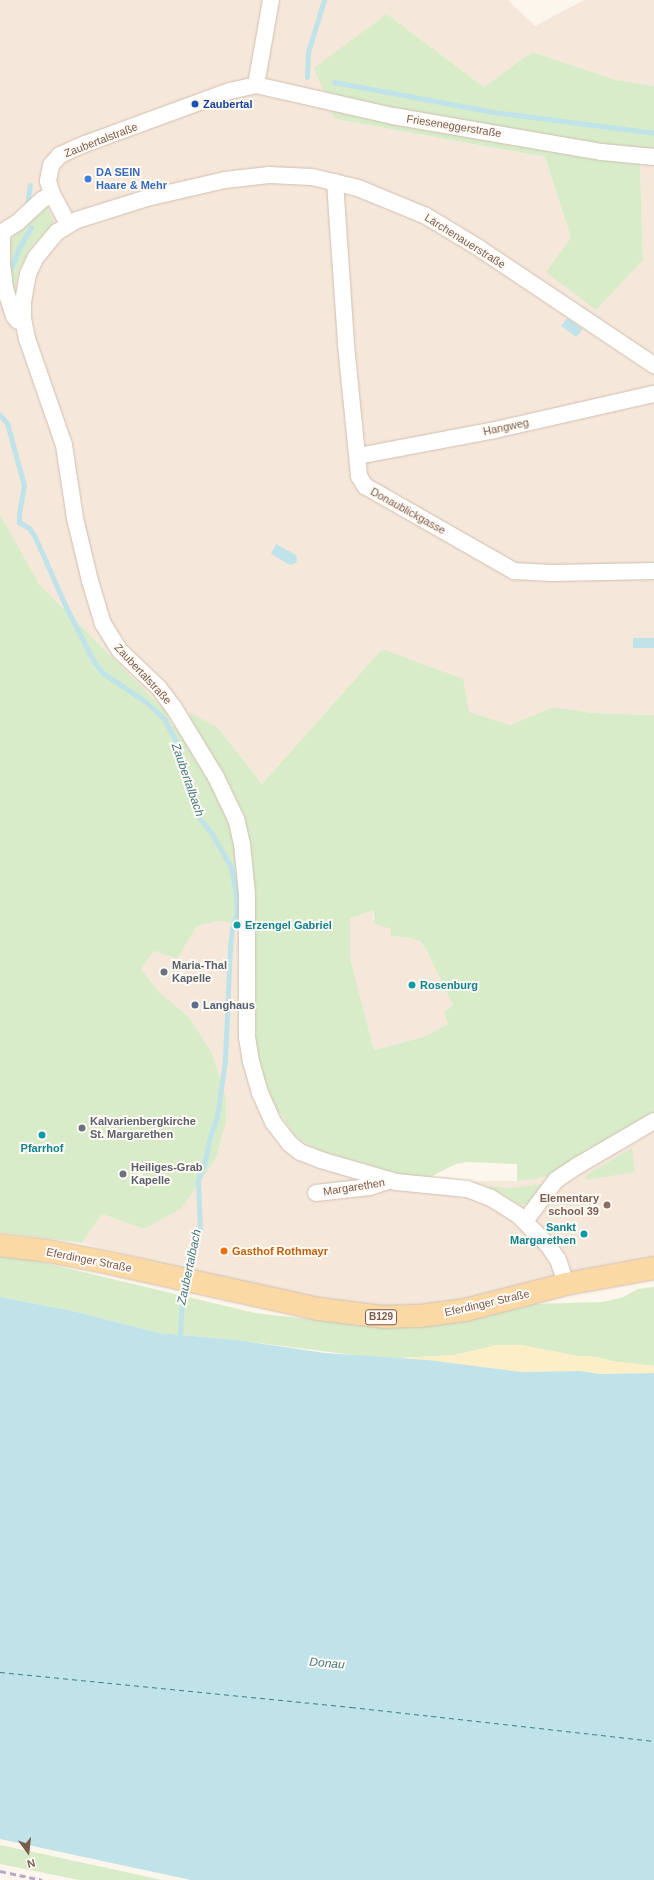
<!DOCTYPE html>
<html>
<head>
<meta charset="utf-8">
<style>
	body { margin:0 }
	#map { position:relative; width:654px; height:1880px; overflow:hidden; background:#fdf6ec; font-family:Arial,sans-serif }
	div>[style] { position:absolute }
	.residential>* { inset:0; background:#f5e8da }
	.green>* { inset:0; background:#d8ecc9 }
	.sand>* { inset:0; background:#fcefc7 }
	.water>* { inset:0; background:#bfe3e8; transform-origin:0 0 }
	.stream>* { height:5px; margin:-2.5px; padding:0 2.5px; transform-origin:2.5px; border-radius:2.5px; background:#bfe3e8 }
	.ferry>* { height:1px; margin-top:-0.5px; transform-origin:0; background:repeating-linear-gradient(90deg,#437c86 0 5px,transparent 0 9px) }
	.roads { filter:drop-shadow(0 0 1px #d1beb0) drop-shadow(0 0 1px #d1beb0) }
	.minor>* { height:16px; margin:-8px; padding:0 8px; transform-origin:8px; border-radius:8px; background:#fff }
	.primary>* { height:22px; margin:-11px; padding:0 11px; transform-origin:11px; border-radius:11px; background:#fbd9a5 }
	.rail>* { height:3px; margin-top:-1.5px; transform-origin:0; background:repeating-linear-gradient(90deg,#b9a8c9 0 6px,transparent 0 10px) }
	.dots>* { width:11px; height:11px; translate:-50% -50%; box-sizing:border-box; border:2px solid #fffaf3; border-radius:50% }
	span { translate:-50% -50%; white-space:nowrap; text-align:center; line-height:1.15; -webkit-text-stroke:4px #fffaf3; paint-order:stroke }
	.shield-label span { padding:1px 3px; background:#fffaf3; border:1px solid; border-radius:3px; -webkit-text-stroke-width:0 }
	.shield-label { font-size:10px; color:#7a5c4d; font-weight:700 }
	.transit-label { font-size:11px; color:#164399; font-weight:700 }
	.left { translate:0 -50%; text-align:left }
	.street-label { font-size:11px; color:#7a5c4d }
	.shop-label { font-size:11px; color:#366cbe; font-weight:700 }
	.culture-label { font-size:11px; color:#0d838f; font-weight:700 }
	.right { translate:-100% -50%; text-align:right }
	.worship-label { font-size:11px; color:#5b616d; font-weight:700 }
	.service-label { font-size:11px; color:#4e5e75; font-weight:700 }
	.education-label { font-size:11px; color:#785e54; font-weight:700 }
	.food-label { font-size:11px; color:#c56008; font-weight:700 }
	.water-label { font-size:12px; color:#437c86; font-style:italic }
	.north { position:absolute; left:8px; top:1832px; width:40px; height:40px; -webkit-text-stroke:3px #fffaf3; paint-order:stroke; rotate:165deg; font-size:11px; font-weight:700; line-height:16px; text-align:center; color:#7a5c4d }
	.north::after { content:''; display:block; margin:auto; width:14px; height:18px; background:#7a5c4d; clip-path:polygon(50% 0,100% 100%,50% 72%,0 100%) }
</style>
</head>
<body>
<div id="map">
	<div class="residential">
		<i style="clip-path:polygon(0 0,508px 0,535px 26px,584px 0,654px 0,654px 86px,616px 80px,532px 52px,484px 87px,387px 14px,335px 119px,545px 157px,571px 238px,643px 260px,640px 162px,654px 157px,654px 715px,593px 713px,553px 707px,510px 725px,469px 713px,382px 649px,262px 784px,218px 728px,173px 727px,166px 712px,139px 684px,39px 584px,0 514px)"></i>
		<i style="clip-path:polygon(373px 910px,373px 919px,391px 929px,391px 936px,409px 938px,420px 941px,426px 949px,453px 1006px,448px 1024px,423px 1037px,374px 1050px,350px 958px,350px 919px)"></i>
		<i style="clip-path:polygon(219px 921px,241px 924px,255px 950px,256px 1045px,274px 1106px,289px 1128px,311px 1147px,369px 1166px,412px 1176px,466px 1181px,517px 1181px,531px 1180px,654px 1114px,654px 1258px,611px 1264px,433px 1306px,366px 1308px,247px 1285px,82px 1243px,102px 1214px,144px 1229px,226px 1121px,226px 1097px,212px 1053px,189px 1017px,160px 993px,141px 969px,154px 951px,177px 959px,197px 926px)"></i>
	</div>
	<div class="green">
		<i style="clip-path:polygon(387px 14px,484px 87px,532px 52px,616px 80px,654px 86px,654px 157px,640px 162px,643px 260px,596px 310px,546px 272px,571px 238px,545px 157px,335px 119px,314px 68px)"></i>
		<i style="clip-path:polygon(45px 202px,54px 223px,31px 247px,19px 270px,13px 296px,8px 251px,14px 235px,27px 223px)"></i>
		<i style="clip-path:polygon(evenodd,0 514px,39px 584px,139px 684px,166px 712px,173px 727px,191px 713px,218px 728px,262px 784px,382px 649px,463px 679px,469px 712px,510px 725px,553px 707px,593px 713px,654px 715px,654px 1114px,550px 1175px,531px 1180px,517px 1181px,517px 1164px,466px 1162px,456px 1164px,428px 1178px,396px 1173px,321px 1151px,302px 1141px,294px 1134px,274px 1106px,260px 1066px,256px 1045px,255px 950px,241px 924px,219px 921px,197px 926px,177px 959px,154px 951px,141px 969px,160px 993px,189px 1017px,212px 1053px,226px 1097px,226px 1121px,216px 1158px,182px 1208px,144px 1229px,102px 1214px,82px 1243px,0 1232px,0 514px,373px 910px,375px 924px,391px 929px,391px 936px,409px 938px,420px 941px,426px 949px,453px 1006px,444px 1011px,448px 1024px,423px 1037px,374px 1050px,350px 958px,350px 919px,373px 910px)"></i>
		<i style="clip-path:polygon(632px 1148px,635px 1172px,586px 1180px,586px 1175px)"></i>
		<i style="clip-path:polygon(543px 1184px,531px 1202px,524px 1205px,517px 1204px,505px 1195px,485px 1186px,511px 1188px)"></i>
		<i style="clip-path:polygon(0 1257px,24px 1258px,255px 1313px,377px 1327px,446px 1324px,535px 1304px,603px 1302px,623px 1297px,638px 1289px,654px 1287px,654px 1366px,611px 1361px,596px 1357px,578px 1356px,520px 1345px,498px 1345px,455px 1355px,400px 1358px,369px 1357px,237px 1340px,159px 1333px,73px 1311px,0 1297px)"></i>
		<i style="clip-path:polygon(0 1845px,43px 1854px,162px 1880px,79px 1880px,0 1864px)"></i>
	</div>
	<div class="sand">
		<i style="clip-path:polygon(498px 1345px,520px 1345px,578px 1356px,596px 1357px,611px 1361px,654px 1366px,654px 1373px,600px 1374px,580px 1371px,522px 1372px,428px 1360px,400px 1358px,455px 1355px)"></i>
	</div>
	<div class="water">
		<i style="left:567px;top:318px;width:19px;height:10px;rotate:36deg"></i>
		<i style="clip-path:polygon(276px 544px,296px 555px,297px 560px,296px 563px,290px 565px,271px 554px)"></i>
		<i style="left:633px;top:638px;width:21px;height:10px"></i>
		<i style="clip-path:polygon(0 1297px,73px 1311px,159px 1333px,237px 1340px,325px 1353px,428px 1360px,522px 1372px,580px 1371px,600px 1374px,654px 1373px,654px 1880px,191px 1880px,0 1839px)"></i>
	</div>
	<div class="stream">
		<i style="left:307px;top:77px;width:25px;rotate:-88deg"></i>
		<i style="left:308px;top:52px;width:54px;rotate:-72.9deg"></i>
		<i style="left:334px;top:82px;width:162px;rotate:10.7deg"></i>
		<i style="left:493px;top:112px;width:162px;rotate:7.4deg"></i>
		<i style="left:27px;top:204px;width:19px;rotate:-81deg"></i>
		<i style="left:10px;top:271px;width:25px;rotate:-69deg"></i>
		<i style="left:19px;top:248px;width:24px;rotate:-60deg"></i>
		<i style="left:0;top:415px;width:11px;rotate:49deg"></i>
		<i style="left:7px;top:423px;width:64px;rotate:74.7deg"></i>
		<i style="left:24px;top:485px;width:28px;rotate:100deg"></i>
		<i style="left:19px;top:513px;width:9px;rotate:90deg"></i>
		<i style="left:19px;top:522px;width:12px;rotate:31deg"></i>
		<i style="left:29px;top:528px;width:11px;rotate:56deg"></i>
		<i style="left:35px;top:537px;width:77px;rotate:66.1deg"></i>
		<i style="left:66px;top:607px;width:62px;rotate:63deg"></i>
		<i style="left:94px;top:662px;width:14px;rotate:51deg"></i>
		<i style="left:103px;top:673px;width:52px;rotate:34deg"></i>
		<i style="left:146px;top:702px;width:26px;rotate:43deg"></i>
		<i style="left:165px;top:720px;width:25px;rotate:63deg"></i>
		<i style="left:176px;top:742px;width:22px;rotate:69deg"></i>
		<i style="left:184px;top:763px;width:52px;rotate:76.8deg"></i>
		<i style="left:196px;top:814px;width:26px;rotate:51deg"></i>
		<i style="left:212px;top:834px;width:38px;rotate:60deg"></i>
		<i style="left:231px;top:867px;width:27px;rotate:80deg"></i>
		<i style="left:236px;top:894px;width:17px;rotate:87deg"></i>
		<i style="left:237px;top:911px;width:18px;rotate:106deg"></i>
		<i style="left:232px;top:928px;width:20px;rotate:96deg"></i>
		<i style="left:230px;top:948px;width:112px;rotate:92.6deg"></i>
		<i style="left:225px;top:1060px;width:58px;rotate:98deg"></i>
		<i style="left:217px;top:1117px;width:20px;rotate:110deg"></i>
		<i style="left:210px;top:1136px;width:25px;rotate:101deg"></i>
		<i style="left:205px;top:1161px;width:20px;rotate:110deg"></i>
		<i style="left:198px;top:1180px;width:49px;rotate:87.7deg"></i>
		<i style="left:200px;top:1229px;width:46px;rotate:103.7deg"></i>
		<i style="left:180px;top:1335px;width:34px;rotate:-87deg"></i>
		<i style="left:182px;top:1301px;width:16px;rotate:-75deg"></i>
	</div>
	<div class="ferry">
		<i style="left:0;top:1672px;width:353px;rotate:5.7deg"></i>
		<i style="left:351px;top:1707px;width:305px;rotate:6.4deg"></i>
	</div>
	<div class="roads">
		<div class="minor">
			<i style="left:256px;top:85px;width:86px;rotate:-80deg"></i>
			<i style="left:335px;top:182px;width:163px;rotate:86.1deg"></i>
			<i style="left:346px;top:345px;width:132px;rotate:84.3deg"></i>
			<i style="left:359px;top:476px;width:12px;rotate:59deg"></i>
			<i style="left:365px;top:486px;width:172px;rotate:29.7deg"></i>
			<i style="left:514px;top:571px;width:38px;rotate:3deg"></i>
			<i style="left:552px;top:573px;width:102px;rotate:-1.1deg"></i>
			<i style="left:68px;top:224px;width:34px;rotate:-118deg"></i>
			<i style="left:52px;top:194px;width:14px;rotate:-107deg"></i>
			<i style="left:48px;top:181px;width:16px;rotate:-79deg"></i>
			<i style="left:51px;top:165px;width:13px;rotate:-48deg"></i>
			<i style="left:60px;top:155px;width:27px;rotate:-24deg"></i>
			<i style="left:85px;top:144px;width:154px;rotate:-20.1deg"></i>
			<i style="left:230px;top:91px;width:27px;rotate:-13deg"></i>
			<i style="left:256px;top:85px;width:140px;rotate:12.8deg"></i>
			<i style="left:393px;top:116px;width:212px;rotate:9.8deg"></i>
			<i style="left:602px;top:152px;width:52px;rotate:5.5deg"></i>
			<i style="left:24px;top:324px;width:8px;rotate:-150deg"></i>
			<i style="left:17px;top:320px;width:5px;rotate:-127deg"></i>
			<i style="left:14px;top:316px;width:29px;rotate:-108deg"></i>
			<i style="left:5px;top:288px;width:24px;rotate:-97deg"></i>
			<i style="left:2px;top:264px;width:27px;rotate:-90deg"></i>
			<i style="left:2px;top:237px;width:6px;rotate:-72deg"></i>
			<i style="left:4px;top:231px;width:15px;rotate:-32deg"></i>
			<i style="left:17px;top:223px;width:34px;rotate:-43deg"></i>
			<i style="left:42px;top:200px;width:12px;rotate:-31deg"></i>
			<i style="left:358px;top:456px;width:139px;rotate:-10.7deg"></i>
			<i style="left:495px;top:430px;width:163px;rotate:-12.8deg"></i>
			<i style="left:316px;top:1193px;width:54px;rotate:-6.3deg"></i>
			<i style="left:370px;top:1187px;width:22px;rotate:-18deg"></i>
			<i style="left:525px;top:1221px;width:51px;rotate:-52.9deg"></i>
			<i style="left:556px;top:1180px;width:25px;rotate:-34deg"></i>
			<i style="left:577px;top:1166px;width:89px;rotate:-30.3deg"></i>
			<i style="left:566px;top:1284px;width:25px;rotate:-108deg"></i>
			<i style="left:558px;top:1260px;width:18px;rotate:-124deg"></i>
			<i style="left:548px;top:1245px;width:42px;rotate:-135deg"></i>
			<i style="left:518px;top:1215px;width:32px;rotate:-148deg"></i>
			<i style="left:491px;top:1198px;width:26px;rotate:-159deg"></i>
			<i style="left:467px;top:1189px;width:71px;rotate:-174.4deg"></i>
			<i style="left:396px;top:1182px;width:78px;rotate:-163.7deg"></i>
			<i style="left:321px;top:1160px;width:22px;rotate:-159deg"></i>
			<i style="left:300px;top:1152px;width:13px;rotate:-141deg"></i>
			<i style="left:290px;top:1144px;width:28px;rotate:-128deg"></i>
			<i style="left:273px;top:1122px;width:32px;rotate:-114deg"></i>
			<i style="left:260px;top:1093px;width:32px;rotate:-106deg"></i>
			<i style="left:251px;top:1062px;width:25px;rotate:-99deg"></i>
			<i style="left:247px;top:1037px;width:143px;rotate:-90deg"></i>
			<i style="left:247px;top:894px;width:50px;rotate:-95.7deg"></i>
			<i style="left:242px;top:844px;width:26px;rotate:-103deg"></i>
			<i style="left:236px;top:819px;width:47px;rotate:-115.5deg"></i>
			<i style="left:216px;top:777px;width:81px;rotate:-121.3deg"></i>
			<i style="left:174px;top:708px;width:25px;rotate:-127deg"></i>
			<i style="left:159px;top:688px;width:54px;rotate:-136.5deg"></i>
			<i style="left:120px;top:651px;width:32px;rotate:-122deg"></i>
			<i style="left:103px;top:624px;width:45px;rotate:-106.8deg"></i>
			<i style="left:90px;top:581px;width:65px;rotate:-103.4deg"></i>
			<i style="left:75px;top:518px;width:74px;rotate:-98.6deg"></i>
			<i style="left:64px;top:445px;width:112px;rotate:-109.2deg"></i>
			<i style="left:27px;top:339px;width:21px;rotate:-101deg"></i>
			<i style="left:23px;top:318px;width:16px;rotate:-90deg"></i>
			<i style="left:23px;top:302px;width:28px;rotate:-80deg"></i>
			<i style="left:28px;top:274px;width:19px;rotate:-65deg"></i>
			<i style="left:36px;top:257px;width:33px;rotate:-50deg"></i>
			<i style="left:57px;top:232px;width:23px;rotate:-31deg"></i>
			<i style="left:77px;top:220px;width:73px;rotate:-17.4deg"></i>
			<i style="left:147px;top:198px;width:80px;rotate:-13deg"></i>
			<i style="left:225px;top:180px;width:44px;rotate:-6.5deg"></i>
			<i style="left:269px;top:175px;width:43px;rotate:2.7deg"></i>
			<i style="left:312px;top:177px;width:47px;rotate:13.4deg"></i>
			<i style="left:358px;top:188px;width:74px;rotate:22.4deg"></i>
			<i style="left:426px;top:216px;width:62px;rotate:31.1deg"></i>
			<i style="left:479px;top:248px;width:211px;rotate:33.8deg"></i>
		</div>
		<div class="primary">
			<i style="left:0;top:1245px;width:48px;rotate:7.1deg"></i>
			<i style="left:48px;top:1251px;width:53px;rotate:10.9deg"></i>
			<i style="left:100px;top:1261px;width:224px;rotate:12.4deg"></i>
			<i style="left:319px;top:1309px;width:64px;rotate:7.1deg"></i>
			<i style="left:383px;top:1317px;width:37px;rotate:-2deg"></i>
			<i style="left:420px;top:1316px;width:45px;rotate:-7.6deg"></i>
			<i style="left:465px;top:1310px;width:104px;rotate:-14.4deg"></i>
			<i style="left:566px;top:1284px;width:89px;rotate:-10.3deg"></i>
		</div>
	</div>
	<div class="rail">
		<i style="left:0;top:1871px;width:43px;rotate:12.1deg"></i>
	</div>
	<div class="dots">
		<i style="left:195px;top:104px;background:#1a4fb4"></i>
		<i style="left:88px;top:179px;background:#3f7fe0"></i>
		<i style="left:237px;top:925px;background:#0f9aa8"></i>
		<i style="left:164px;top:972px;background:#6b7280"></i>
		<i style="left:412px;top:985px;background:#0f9aa8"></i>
		<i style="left:195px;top:1005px;background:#5c6f8a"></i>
		<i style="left:82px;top:1128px;background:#6b7280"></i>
		<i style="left:42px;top:1135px;background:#0f9aa8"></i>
		<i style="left:123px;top:1174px;background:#6b7280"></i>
		<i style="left:607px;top:1205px;background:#8d6e63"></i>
		<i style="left:584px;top:1234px;background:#0f9aa8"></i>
		<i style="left:224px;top:1251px;background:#e8710a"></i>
	</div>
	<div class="shield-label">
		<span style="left:381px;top:1317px">B129</span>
	</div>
	<div class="transit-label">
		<span class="left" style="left:203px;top:104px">Zaubertal</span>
	</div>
	<div class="street-label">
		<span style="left:454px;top:126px;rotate:9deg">Frieseneggerstraße</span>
		<span style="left:101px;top:140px;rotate:-21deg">Zaubertalstraße</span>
		<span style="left:465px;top:241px;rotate:32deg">Lärchenauerstraße</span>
		<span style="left:506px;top:427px;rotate:-12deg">Hangweg</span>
		<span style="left:408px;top:511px;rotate:29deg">Donaublickgasse</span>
		<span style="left:143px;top:674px;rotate:47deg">Zaubertalstraße</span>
		<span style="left:354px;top:1187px;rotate:-9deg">Margarethen</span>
		<span style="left:89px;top:1260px;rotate:11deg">Eferdinger Straße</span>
		<span style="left:487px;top:1303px;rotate:-13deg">Eferdinger Straße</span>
	</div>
	<div class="shop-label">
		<span class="left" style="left:96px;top:179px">DA SEIN<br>Haare &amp; Mehr</span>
	</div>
	<div class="culture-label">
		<span class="left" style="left:245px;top:925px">Erzengel Gabriel</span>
		<span class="left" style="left:420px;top:985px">Rosenburg</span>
		<span style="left:42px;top:1148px">Pfarrhof</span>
		<span class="right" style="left:576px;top:1234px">Sankt<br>Margarethen</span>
	</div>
	<div class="worship-label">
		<span class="left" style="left:172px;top:972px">Maria-Thal<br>Kapelle</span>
		<span class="left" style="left:90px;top:1128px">Kalvarienbergkirche<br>St. Margarethen</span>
		<span class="left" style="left:131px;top:1174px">Heiliges-Grab<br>Kapelle</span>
	</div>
	<div class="service-label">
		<span class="left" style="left:203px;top:1005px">Langhaus</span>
	</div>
	<div class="education-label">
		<span class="right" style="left:599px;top:1205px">Elementary<br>school 39</span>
	</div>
	<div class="food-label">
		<span class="left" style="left:232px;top:1251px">Gasthof Rothmayr</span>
	</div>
	<div class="water-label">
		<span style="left:187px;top:780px;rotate:71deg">Zaubertalbach</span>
		<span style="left:190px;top:1267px;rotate:-78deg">Zaubertalbach</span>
		<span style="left:327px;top:1664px;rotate:5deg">Donau</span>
	</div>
	<div class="north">N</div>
</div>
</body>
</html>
